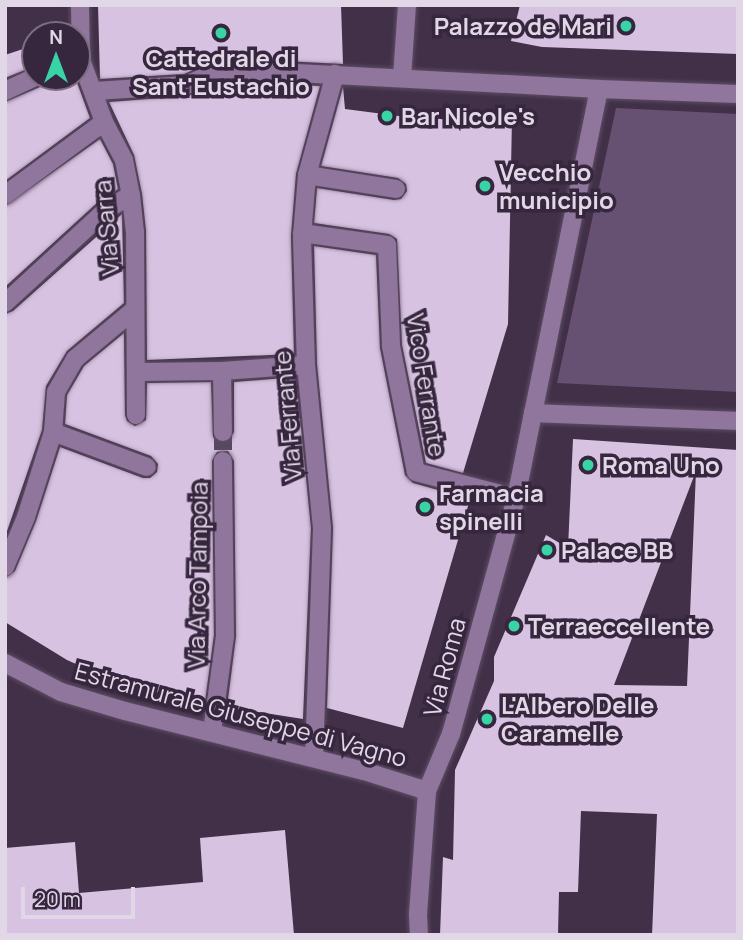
<!DOCTYPE html>
<html>
<head>
<meta charset="utf-8">
<style>
	body { margin:0 }
	#map { position:relative; width:743px; height:940px; overflow:hidden; background:#413048; font-family:Manrope,sans-serif }
	div>[style] { position:absolute }
	.green>* { inset:0; background:#675172 }
	.building>* { inset:0; background:#d7c2e1 }
	.minor-tunnel>* { height:18px; margin-top:-9px; transform-origin:0; background:repeating-linear-gradient(90deg,#594960 0 18px,transparent 0 27px) }
	.roads { filter:drop-shadow(0 0 2px #5e4e65) drop-shadow(0 0 2px #5e4e65) }
	.minor>* { height:18px; margin:-9px; padding:0 9px; transform-origin:9px; border-radius:9px; background:#90759d }
	.dots>* { width:19px; height:19px; translate:-50% -50%; box-sizing:border-box; border:4px solid #36263e; border-radius:50% }
	span { translate:-50% -50%; white-space:nowrap; text-align:center; line-height:1.15; -webkit-text-stroke:7px #36263e; paint-order:stroke }
	.poi-label { font-size:24px; color:#e2d7e7; font-weight:700 }
	.right { translate:-100% -50%; text-align:right }
	.left { translate:0 -50%; text-align:left }
	.street-label { font-size:24px; color:#e2d7e7 }
	.frame { position:absolute; inset:0; border:7px solid #e2d7e7; pointer-events:none }
	.north { position:absolute; left:21px; top:21px; width:70px; height:70px; box-sizing:border-box; background:#36263e; border:2px solid #7b6d82; border-radius:50%; rotate:0deg; font-size:19px; font-weight:700; line-height:28px; text-align:center; color:#e2d7e7 }
	.north::after { content:''; display:block; margin:auto; width:24px; height:32px; background:#38d4a6; clip-path:polygon(50% 0,100% 100%,50% 72%,0 100%) }
	.scale { position:absolute; left:21px; top:887px; width:114px; height:32px; box-sizing:border-box; border:4px solid #e2d7e7; border-top:0; padding-left:9px; font-size:21px; line-height:24px; white-space:nowrap; color:#e2d7e7; -webkit-text-stroke:5px #36263e; paint-order:stroke }
</style>
</head>
<body>
<div id="map">
	<div class="green">
		<i style="clip-path:polygon(616px 108px,738px 114px,738px 392px,557px 383px)"></i>
	</div>
	<div class="building">
		<i style="clip-path:polygon(98px 5px,341px 5px,343px 64px,221px 58px,184px 74px,100px 79px)"></i>
		<i style="clip-path:polygon(520px 5px,738px 5px,738px 54px,542px 47px,511px 41px)"></i>
		<i style="clip-path:polygon(35px 45px,35px 66px,5px 78px,5px 55px)"></i>
		<i style="clip-path:polygon(46px 77px,75px 77px,90px 118px,5px 181px,5px 102px,40px 87px)"></i>
		<i style="clip-path:polygon(222px 81px,320px 86px,296px 174px,291px 236px,294px 354px,147px 360px,146px 231px,142px 194px,134px 155px,109px 102px,188px 96px)"></i>
		<i style="clip-path:polygon(343px 87px,345px 109px,422px 119px,512px 118px,508px 324px,463px 473px,426px 463px,402px 345px,397px 239px,389px 234px,314px 223px,317px 188px,394px 200px,401px 199px,407px 191px,406px 184px,398px 178px,321px 166px)"></i>
		<i style="clip-path:polygon(100px 139px,113px 164px,118px 189px,98px 202px,5px 287px,5px 206px)"></i>
		<i style="clip-path:polygon(122px 214px,124px 303px,67px 351px,46px 386px,42px 430px,5px 537px,5px 314px,13px 311px)"></i>
		<i style="clip-path:polygon(314px 246px,376px 255px,380px 348px,405px 475px,413px 483px,470px 499px,403px 728px,327px 708px,333px 528px,317px 364px)"></i>
		<i style="clip-path:polygon(124px 333px,125px 415px,127px 421px,135px 426px,146px 420px,147px 383px,211px 382px,213px 437px,218px 442px,228px 442px,234px 432px,234px 382px,296px 377px,311px 528px,303px 719px,227px 707px,236px 636px,234px 461px,228px 451px,217px 452px,212px 461px,214px 635px,205px 702px,123px 685px,67px 660px,5px 622px,5px 578px,15px 571px,36px 521px,60px 447px,143px 478px,150px 478px,157px 472px,158px 464px,151px 456px,65px 424px,67px 395px,84px 366px)"></i>
		<i style="clip-path:polygon(evenodd,573px 439px,738px 450px,738px 935px,652px 935px,657px 814px,581px 811px,578px 892px,559px 892px,558px 935px,440px 935px,443px 857px,453px 860px,455px 770px,494px 681px,494px 657px,546px 535px,568px 548px,573px 439px,696px 471px,687px 686px,614px 685px,696px 471px)"></i>
		<i style="clip-path:polygon(285px 830px,294px 935px,5px 935px,5px 848px,75px 842px,79px 893px,203px 882px,200px 838px)"></i>
	</div>
	<div class="minor-tunnel">
		<i style="left:223px;top:432px;width:29px;rotate:90deg"></i>
	</div>
	<div class="roads">
		<div class="minor">
			<i style="left:80px;top:5px;width:55px;rotate:89deg"></i>
			<i style="left:81px;top:60px;width:66px;rotate:69.6deg"></i>
			<i style="left:104px;top:122px;width:43px;rotate:62.2deg"></i>
			<i style="left:124px;top:160px;width:36px;rotate:79deg"></i>
			<i style="left:131px;top:195px;width:36px;rotate:84deg"></i>
			<i style="left:135px;top:231px;width:184px;rotate:89.7deg"></i>
			<i style="left:402px;top:78px;width:73px;rotate:-86.1deg"></i>
			<i style="left:5px;top:91px;width:33px;rotate:-25deg"></i>
			<i style="left:95px;top:91px;width:92px;rotate:-3.7deg"></i>
			<i style="left:187px;top:85px;width:37px;rotate:-26deg"></i>
			<i style="left:220px;top:69px;width:380px;rotate:3deg"></i>
			<i style="left:738px;top:94px;width:139px;rotate:-177.9deg"></i>
			<i style="left:599px;top:89px;width:331px;rotate:101.5deg"></i>
			<i style="left:533px;top:413px;width:205px;rotate:2.2deg"></i>
			<i style="left:307px;top:175px;width:90px;rotate:8.9deg"></i>
			<i style="left:5px;top:195px;width:123px;rotate:-36.4deg"></i>
			<i style="left:302px;top:233px;width:86px;rotate:8deg"></i>
			<i style="left:387px;top:245px;width:101px;rotate:87.7deg"></i>
			<i style="left:391px;top:346px;width:128px;rotate:78.8deg"></i>
			<i style="left:416px;top:472px;width:103px;rotate:14.6deg"></i>
			<i style="left:5px;top:303px;width:137px;rotate:-42.6deg"></i>
			<i style="left:106px;top:210px;width:29px;rotate:-31deg"></i>
			<i style="left:222px;top:371px;width:61px;rotate:89.1deg"></i>
			<i style="left:136px;top:372px;width:86px;rotate:-0.7deg"></i>
			<i style="left:222px;top:371px;width:84px;rotate:-4.1deg"></i>
			<i style="left:53px;top:432px;width:100px;rotate:20.4deg"></i>
			<i style="left:5px;top:567px;width:54px;rotate:-67.2deg"></i>
			<i style="left:26px;top:517px;width:89px;rotate:-72.4deg"></i>
			<i style="left:53px;top:432px;width:40px;rotate:-85.7deg"></i>
			<i style="left:56px;top:392px;width:38px;rotate:-60deg"></i>
			<i style="left:75px;top:359px;width:78px;rotate:-39.8deg"></i>
			<i style="left:5px;top:663px;width:63px;rotate:27.4deg"></i>
			<i style="left:61px;top:692px;width:67px;rotate:16.5deg"></i>
			<i style="left:125px;top:711px;width:246px;rotate:14.1deg"></i>
			<i style="left:364px;top:771px;width:66px;rotate:17.6deg"></i>
			<i style="left:212px;top:732px;width:97px;rotate:-82.3deg"></i>
			<i style="left:225px;top:636px;width:175px;rotate:-90.7deg"></i>
			<i style="left:314px;top:758px;width:230px;rotate:-88deg"></i>
			<i style="left:322px;top:528px;width:164px;rotate:-95.6deg"></i>
			<i style="left:306px;top:365px;width:129px;rotate:-91.8deg"></i>
			<i style="left:302px;top:236px;width:61px;rotate:-85.3deg"></i>
			<i style="left:307px;top:175px;width:105px;rotate:-74.5deg"></i>
			<i style="left:419px;top:935px;width:21px;rotate:-93deg"></i>
			<i style="left:418px;top:914px;width:123px;rotate:-85.8deg"></i>
			<i style="left:427px;top:791px;width:62px;rotate:-67.2deg"></i>
			<i style="left:451px;top:734px;width:245px;rotate:-74.6deg"></i>
			<i style="left:516px;top:498px;width:87px;rotate:-78.7deg"></i>
		</div>
	</div>
	<div class="dots">
		<i style="left:626px;top:26px;background:#38d4a6"></i>
		<i style="left:221px;top:33px;background:#38d4a6"></i>
		<i style="left:387px;top:116px;background:#38d4a6"></i>
		<i style="left:485px;top:186px;background:#38d4a6"></i>
		<i style="left:588px;top:465px;background:#38d4a6"></i>
		<i style="left:425px;top:507px;background:#38d4a6"></i>
		<i style="left:547px;top:550px;background:#38d4a6"></i>
		<i style="left:514px;top:626px;background:#38d4a6"></i>
		<i style="left:487px;top:719px;background:#38d4a6"></i>
	</div>
	<div class="poi-label">
		<span class="right" style="left:612px;top:26px">Palazzo de Mari</span>
		<span style="left:221px;top:72px">Cattedrale di<br>Sant'Eustachio</span>
		<span class="left" style="left:401px;top:116px">Bar Nicole's</span>
		<span class="left" style="left:499px;top:186px">Vecchio<br>municipio</span>
		<span class="left" style="left:602px;top:465px">Roma Uno</span>
		<span class="left" style="left:439px;top:507px">Farmacia<br>spinelli</span>
		<span class="left" style="left:561px;top:550px">Palace BB</span>
		<span class="left" style="left:528px;top:626px">Terraeccellente</span>
		<span class="left" style="left:501px;top:719px">L'Albero Delle<br>Caramelle</span>
	</div>
	<div class="street-label">
		<span style="left:106px;top:228px;rotate:-95deg">Via Sarra</span>
		<span style="left:427px;top:385px;rotate:81deg">Vico Ferrante</span>
		<span style="left:287px;top:416px;rotate:-95deg">Via Ferrante</span>
		<span style="left:197px;top:575px;rotate:-89deg">Via Arco Tampoia</span>
		<span style="left:444px;top:667px;rotate:-75deg">Via Roma</span>
		<span style="left:241px;top:714px;rotate:15deg">Estramurale Giuseppe di Vagno</span>
	</div>
	<div class="frame"></div>
	<div class="north">N</div>
	<div class="scale">20 m</div>
</div>
</body>
</html>
